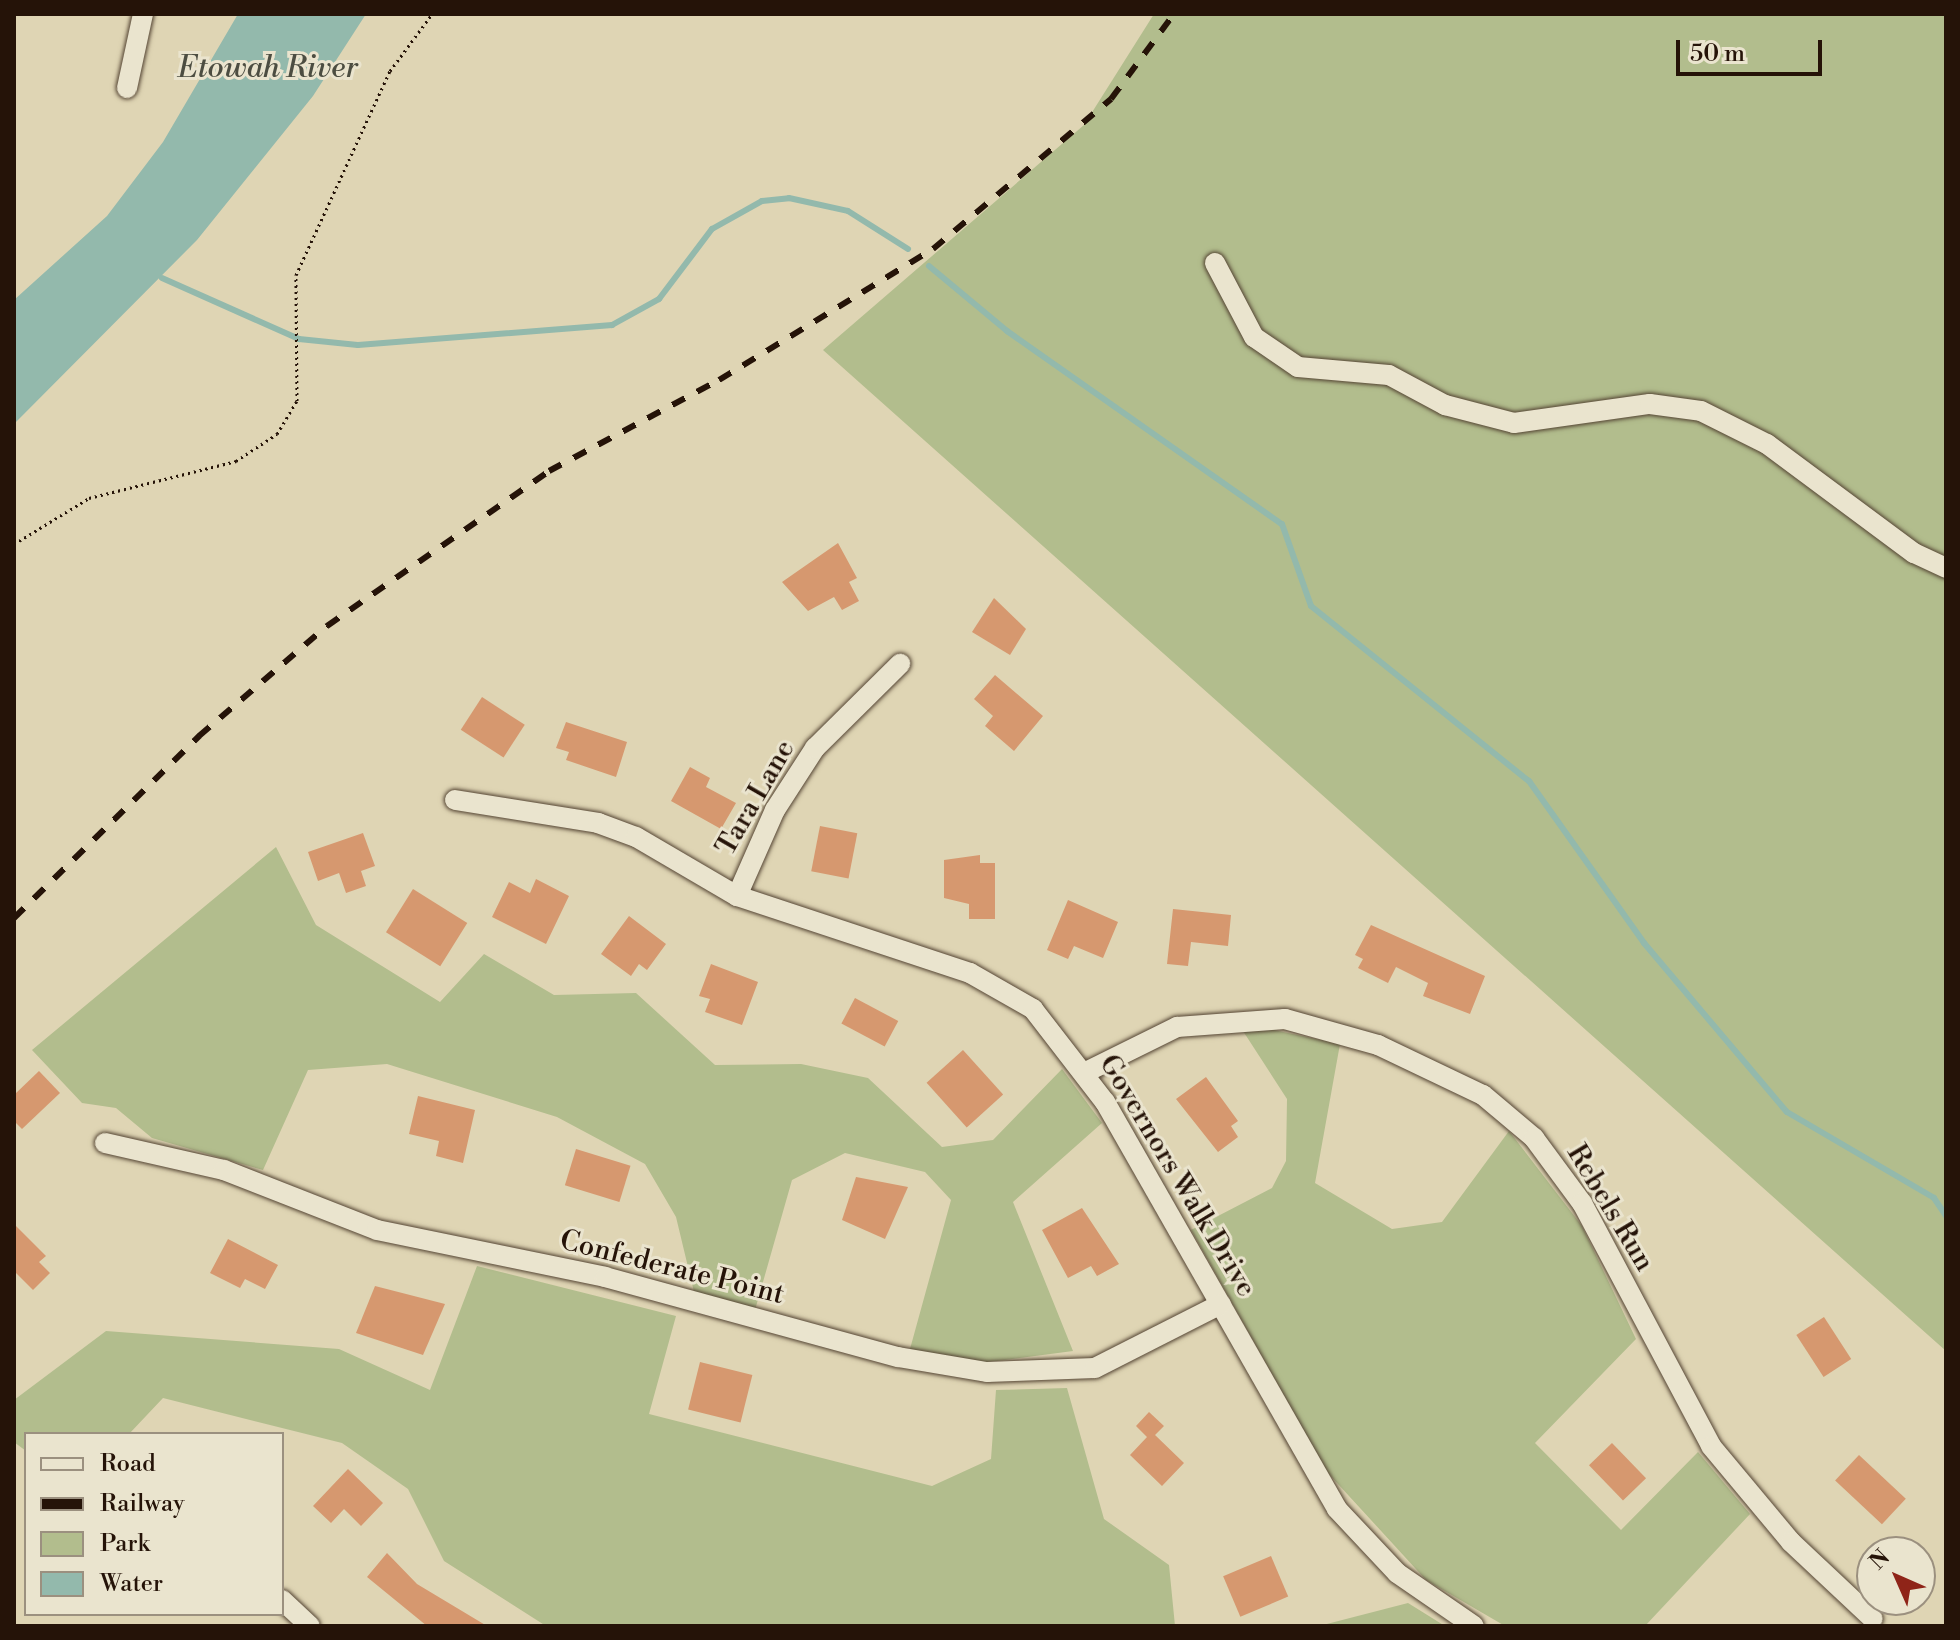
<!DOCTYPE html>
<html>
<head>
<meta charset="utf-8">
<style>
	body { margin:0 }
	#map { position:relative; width:1960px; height:1640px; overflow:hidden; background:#dfd5b4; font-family:"Libre Bodoni",serif }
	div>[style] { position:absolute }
	.green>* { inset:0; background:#b2bd8d }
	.water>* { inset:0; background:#93b9ac }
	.stream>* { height:6px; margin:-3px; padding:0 3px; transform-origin:3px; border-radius:3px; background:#93b9ac }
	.building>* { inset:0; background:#d6986f; transform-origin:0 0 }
	.path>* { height:3px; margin-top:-1.5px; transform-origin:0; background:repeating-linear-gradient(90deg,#251308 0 2px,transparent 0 6px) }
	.roads { filter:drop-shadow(0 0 2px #544433) drop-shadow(0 0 2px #544433) }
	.minor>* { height:20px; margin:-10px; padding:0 10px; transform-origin:10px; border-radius:10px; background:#eae4ce }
	.rail>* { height:6px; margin-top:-3px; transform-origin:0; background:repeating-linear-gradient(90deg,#251308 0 14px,transparent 0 28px) }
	span { translate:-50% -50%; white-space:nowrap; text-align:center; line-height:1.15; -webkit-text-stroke:6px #eae4ce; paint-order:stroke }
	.street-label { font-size:28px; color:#251308 }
	.water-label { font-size:30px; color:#4c4d41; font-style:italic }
	.frame { position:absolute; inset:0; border:16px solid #251308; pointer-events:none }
	.legend { position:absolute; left:24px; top:1432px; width:260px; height:184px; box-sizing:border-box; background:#eae4ce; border:2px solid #9b907f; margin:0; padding:10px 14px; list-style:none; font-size:24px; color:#251308 }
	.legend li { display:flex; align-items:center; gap:16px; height:40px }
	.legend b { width:40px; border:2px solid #9b907f }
	.north { position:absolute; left:1856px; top:1536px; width:80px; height:80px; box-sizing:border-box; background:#eae4ce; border:2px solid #9b907f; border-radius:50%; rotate:315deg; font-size:22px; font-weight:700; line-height:32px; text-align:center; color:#251308 }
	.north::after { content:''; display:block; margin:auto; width:28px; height:36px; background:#8f2418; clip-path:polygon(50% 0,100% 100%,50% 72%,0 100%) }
	.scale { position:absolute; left:1676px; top:40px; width:146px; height:36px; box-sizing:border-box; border:4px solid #251308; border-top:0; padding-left:10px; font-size:24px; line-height:28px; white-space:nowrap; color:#251308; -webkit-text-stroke:6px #eae4ce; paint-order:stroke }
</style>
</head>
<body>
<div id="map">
	<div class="green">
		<i style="clip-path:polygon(1154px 14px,1946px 14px,1946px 1351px,823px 350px,1084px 125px)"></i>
		<i style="clip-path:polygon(276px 847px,316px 925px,440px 1002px,484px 954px,554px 995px,636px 993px,715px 1065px,801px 1064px,868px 1078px,942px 1147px,993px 1140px,1062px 1069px,1102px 1123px,1013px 1202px,1073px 1351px,982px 1363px,910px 1349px,951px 1200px,925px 1172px,845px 1153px,792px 1180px,755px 1310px,695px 1296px,676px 1217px,645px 1164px,557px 1117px,387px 1064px,308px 1070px,263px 1170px,152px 1138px,116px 1108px,82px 1103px,32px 1050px)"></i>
		<i style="clip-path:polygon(1274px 1030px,1340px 1044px,1315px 1183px,1392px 1229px,1442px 1222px,1509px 1131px,1582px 1226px,1636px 1339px,1535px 1443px,1621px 1530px,1698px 1452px,1750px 1514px,1645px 1626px,1505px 1626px,1426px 1580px,1327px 1472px,1191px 1230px,1272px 1188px,1286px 1161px,1287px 1099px,1243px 1031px)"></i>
		<i style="clip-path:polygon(477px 1266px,676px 1316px,649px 1414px,932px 1486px,991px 1459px,996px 1390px,1067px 1388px,1104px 1519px,1169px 1565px,1175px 1626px,546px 1626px,444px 1561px,408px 1489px,342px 1443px,163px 1398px,129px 1434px,26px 1434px,26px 1451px,14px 1442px,14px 1400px,106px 1331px,339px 1349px,430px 1390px)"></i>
		<i style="clip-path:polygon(1408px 1603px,1445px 1626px,1319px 1626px)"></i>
	</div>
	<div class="water">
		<i style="clip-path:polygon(238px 14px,366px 14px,313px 96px,197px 240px,14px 424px,14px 300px,107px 216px,163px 142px)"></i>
	</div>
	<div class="stream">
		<i style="left:929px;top:266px;width:102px;rotate:39.8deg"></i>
		<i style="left:1007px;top:331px;width:336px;rotate:35.1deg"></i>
		<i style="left:1282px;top:524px;width:87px;rotate:70.5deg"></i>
		<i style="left:1311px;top:606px;width:280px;rotate:38.8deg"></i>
		<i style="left:1529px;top:781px;width:199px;rotate:54.6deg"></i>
		<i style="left:1644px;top:943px;width:221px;rotate:49.8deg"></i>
		<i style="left:1787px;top:1112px;width:170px;rotate:30.3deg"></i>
		<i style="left:1934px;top:1198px;width:22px;rotate:56deg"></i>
		<i style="left:162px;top:278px;width:150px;rotate:24deg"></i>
		<i style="left:299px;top:339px;width:59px;rotate:5.8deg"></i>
		<i style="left:358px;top:345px;width:255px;rotate:-4.5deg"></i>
		<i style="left:612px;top:325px;width:54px;rotate:-29deg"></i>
		<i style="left:659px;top:299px;width:88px;rotate:-52.9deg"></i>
		<i style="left:712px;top:229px;width:57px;rotate:-29.2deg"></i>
		<i style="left:762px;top:201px;width:27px;rotate:-6deg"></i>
		<i style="left:789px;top:198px;width:60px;rotate:12.4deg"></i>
		<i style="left:848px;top:211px;width:71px;rotate:32.3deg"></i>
	</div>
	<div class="building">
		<i style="clip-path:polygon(838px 543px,857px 578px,849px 582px,859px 601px,842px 610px,834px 597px,808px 611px,782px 582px)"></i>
		<i style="clip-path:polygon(994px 598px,1026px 629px,1010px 655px,972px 632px)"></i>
		<i style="clip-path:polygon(995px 675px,1043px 716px,1014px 751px,985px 726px,993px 716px,974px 699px)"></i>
		<i style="left:482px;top:697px;width:51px;height:39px;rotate:33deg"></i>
		<i style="clip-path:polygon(566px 722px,627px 742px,616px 777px,566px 760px,569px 752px,556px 748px)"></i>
		<i style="clip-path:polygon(690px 767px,710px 778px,706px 787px,736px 803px,721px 829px,671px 801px)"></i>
		<i style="left:820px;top:826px;width:38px;height:46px;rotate:11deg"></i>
		<i style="clip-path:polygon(363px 833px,375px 866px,361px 871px,366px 886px,346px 893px,339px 873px,318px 881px,308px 852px)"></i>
		<i style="clip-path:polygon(980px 855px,980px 863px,995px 863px,995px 919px,969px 919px,969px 904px,944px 898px,944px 860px)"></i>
		<i style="clip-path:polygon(536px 879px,569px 896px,546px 944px,492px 917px,509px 882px,530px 893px)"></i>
		<i style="left:413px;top:889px;width:64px;height:51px;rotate:32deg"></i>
		<i style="clip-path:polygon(1068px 900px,1118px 922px,1103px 958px,1074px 946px,1068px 959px,1047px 950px)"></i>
		<i style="clip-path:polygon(1173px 909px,1231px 915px,1228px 946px,1191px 942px,1188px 966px,1167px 964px)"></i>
		<i style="clip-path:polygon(629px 916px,666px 944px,647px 970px,639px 964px,631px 976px,601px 954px)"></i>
		<i style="clip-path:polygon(1371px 925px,1485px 976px,1470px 1014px,1423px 996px,1428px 983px,1396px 967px,1388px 983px,1358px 968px,1363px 959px,1355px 955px)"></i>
		<i style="clip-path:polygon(711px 964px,758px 982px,742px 1025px,705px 1012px,710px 999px,699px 996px)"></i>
		<i style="left:855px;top:998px;width:49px;height:29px;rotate:28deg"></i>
		<i style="left:963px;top:1050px;width:60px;height:49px;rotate:48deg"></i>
		<i style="clip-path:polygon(39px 1071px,60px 1093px,22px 1129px,14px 1121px,14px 1095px)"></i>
		<i style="clip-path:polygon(1206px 1077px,1238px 1121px,1231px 1126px,1238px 1137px,1218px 1152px,1176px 1099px)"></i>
		<i style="clip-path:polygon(418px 1096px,475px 1110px,463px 1163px,436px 1156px,439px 1141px,409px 1134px)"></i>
		<i style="left:576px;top:1149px;width:57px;height:38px;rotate:17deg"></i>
		<i style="clip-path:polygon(856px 1177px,908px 1187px,885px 1239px,842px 1220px)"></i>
		<i style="clip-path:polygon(1082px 1208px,1119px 1264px,1097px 1276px,1091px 1266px,1068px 1278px,1042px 1230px)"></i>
		<i style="clip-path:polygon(14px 1224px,46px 1256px,39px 1262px,50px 1273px,33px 1290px,14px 1271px)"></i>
		<i style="clip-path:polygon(228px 1239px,278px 1265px,265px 1289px,245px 1279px,240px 1288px,210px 1273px)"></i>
		<i style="clip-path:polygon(375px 1286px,445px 1304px,423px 1355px,356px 1333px)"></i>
		<i style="left:1824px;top:1317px;width:50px;height:33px;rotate:57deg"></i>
		<i style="left:700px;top:1362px;width:54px;height:49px;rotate:14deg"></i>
		<i style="clip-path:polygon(1149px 1412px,1164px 1426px,1155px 1435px,1184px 1463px,1162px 1486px,1130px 1455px,1147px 1437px,1136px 1426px)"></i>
		<i style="left:1612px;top:1443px;width:49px;height:32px;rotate:46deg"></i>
		<i style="left:1859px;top:1455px;width:64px;height:35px;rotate:43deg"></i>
		<i style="clip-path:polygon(348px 1469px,383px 1503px,361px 1526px,344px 1509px,331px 1523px,313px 1506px)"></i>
		<i style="clip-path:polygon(387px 1553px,417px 1584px,487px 1626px,427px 1626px,367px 1577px)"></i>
		<i style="left:1271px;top:1556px;width:44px;height:52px;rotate:67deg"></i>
	</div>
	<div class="path">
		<i style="left:14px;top:544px;width:88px;rotate:-31.5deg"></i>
		<i style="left:89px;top:498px;width:152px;rotate:-14.1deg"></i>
		<i style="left:236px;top:461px;width:49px;rotate:-33.4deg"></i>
		<i style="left:277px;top:434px;width:39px;rotate:-59deg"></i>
		<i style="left:297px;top:401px;width:126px;rotate:-90.5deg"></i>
		<i style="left:296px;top:275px;width:225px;rotate:-65.3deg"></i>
		<i style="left:390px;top:71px;width:71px;rotate:-53.6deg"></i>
	</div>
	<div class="roads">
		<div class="minor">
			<i style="left:127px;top:88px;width:76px;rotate:-77.8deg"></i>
			<i style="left:1215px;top:263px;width:84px;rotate:62.2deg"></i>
			<i style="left:1254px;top:337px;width:53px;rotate:34.3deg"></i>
			<i style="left:1298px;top:367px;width:91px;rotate:5deg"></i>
			<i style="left:1389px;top:375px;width:64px;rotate:28.2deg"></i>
			<i style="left:1445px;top:405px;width:71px;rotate:14.6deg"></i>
			<i style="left:1514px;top:423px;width:137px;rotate:-8deg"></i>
			<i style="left:1650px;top:404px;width:51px;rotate:7.8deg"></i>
			<i style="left:1701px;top:411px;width:74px;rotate:26.6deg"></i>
			<i style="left:1767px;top:444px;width:183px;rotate:36.6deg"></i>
			<i style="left:1914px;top:553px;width:35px;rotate:25deg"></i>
			<i style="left:455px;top:800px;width:145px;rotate:9.1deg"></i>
			<i style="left:598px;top:823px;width:40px;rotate:20.2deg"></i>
			<i style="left:636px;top:837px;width:117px;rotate:30.3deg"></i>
			<i style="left:737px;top:896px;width:245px;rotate:18.3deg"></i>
			<i style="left:970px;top:973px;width:73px;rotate:29.7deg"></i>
			<i style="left:1033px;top:1009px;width:118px;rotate:52.3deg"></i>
			<i style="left:1105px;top:1102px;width:468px;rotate:60.3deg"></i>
			<i style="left:1337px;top:1509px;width:88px;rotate:46.8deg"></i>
			<i style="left:1397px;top:1573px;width:93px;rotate:34.5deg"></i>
			<i style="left:737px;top:896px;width:94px;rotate:-66.2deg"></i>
			<i style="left:775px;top:810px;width:74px;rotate:-57.2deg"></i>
			<i style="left:815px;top:748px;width:120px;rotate:-44.7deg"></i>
			<i style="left:1086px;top:1072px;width:102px;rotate:-26.3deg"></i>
			<i style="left:1177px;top:1027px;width:108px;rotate:-4.2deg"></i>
			<i style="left:1285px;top:1019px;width:97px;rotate:15.6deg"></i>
			<i style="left:1378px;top:1045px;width:116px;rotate:25.5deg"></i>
			<i style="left:1483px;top:1095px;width:67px;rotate:40.1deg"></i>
			<i style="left:1534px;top:1138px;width:81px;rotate:53.6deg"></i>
			<i style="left:1582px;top:1203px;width:275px;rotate:62deg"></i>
			<i style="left:1711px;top:1446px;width:125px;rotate:50.2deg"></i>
			<i style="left:1791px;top:1542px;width:112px;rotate:43.2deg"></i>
			<i style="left:105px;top:1143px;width:122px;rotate:12.8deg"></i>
			<i style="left:224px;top:1170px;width:164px;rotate:21.4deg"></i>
			<i style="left:377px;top:1230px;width:233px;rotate:11.6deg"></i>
			<i style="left:605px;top:1277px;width:304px;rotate:15.3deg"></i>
			<i style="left:898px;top:1357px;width:90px;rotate:9.6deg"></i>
			<i style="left:987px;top:1372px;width:108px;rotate:-2.1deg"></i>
			<i style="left:1095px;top:1368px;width:141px;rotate:-26.9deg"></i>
			<i style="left:282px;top:1600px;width:38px;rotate:43deg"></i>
		</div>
	</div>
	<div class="rail">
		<i style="left:14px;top:918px;width:260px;rotate:-44.5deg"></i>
		<i style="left:199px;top:736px;width:169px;rotate:-40.7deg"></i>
		<i style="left:327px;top:626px;width:271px;rotate:-34.9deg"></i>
		<i style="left:549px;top:471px;width:193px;rotate:-28.2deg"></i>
		<i style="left:719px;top:380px;width:251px;rotate:-31.5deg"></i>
		<i style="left:933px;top:249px;width:233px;rotate:-40.1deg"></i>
		<i style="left:1111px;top:99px;width:106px;rotate:-53.5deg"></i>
	</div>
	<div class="street-label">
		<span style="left:756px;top:798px;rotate:-60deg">Tara Lane</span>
		<span style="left:1177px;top:1176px;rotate:59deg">Governors Walk Drive</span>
		<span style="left:1610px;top:1208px;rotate:59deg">Rebels Run</span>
		<span style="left:672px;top:1268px;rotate:14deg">Confederate Point</span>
	</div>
	<div class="water-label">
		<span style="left:268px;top:68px">Etowah River</span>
	</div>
	<div class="frame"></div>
	<ul class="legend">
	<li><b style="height:10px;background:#eae4ce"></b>Road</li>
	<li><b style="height:10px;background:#251308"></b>Railway</li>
	<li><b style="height:22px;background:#b2bd8d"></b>Park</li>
	<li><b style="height:22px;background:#93b9ac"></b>Water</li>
	</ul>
	<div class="north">N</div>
	<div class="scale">50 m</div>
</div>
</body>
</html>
